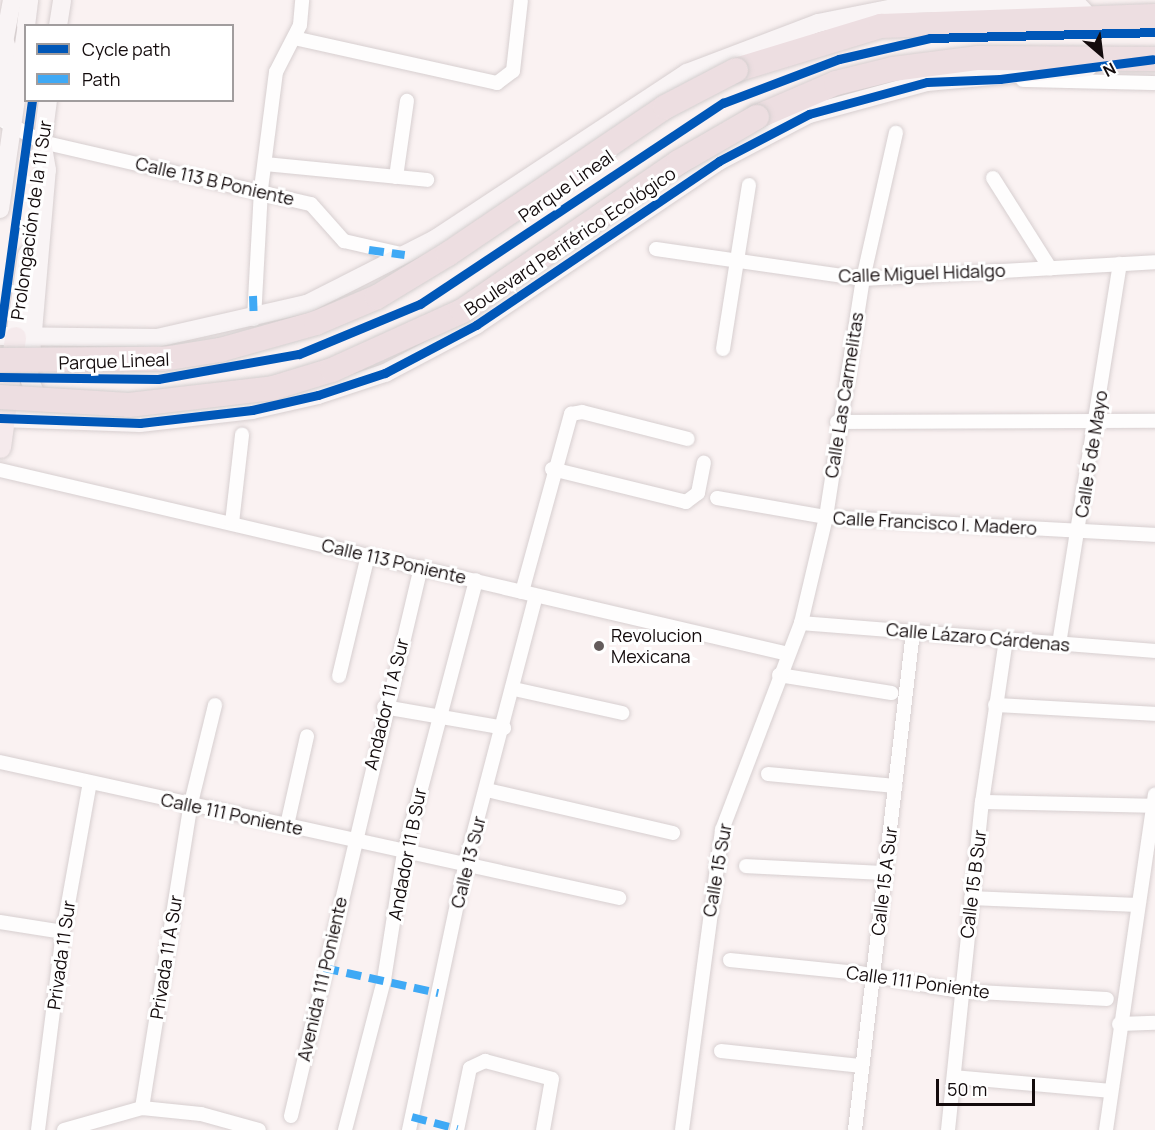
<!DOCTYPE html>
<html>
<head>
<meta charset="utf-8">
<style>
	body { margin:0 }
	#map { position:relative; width:1155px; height:1130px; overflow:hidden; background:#faf2f2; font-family:Manrope,sans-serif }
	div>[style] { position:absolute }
	.roads { filter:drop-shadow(0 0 2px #d7cfd0) drop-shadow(0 0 2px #d7cfd0) }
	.street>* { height:14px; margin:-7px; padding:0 7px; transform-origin:7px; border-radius:7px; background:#fefdfd }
	.secondary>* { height:18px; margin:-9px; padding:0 9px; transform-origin:9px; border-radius:9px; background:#f9f4f5 }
	.primary>* { height:21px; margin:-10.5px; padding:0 10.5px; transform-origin:10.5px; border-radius:10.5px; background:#f5eaec }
	.highway>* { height:24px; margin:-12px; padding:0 12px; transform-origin:12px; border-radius:12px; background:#eddee1 }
	.bridges { filter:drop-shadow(0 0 2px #d3cece) drop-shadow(0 0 2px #d3cece) }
	.highway-bridge>* { height:24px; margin:-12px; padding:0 12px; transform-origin:12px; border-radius:12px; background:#eddee1 }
	.quiet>* { height:8px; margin-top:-4px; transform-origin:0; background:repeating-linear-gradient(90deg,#3fa9f5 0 15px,transparent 0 23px) }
	.cycleway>* { height:9px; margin:-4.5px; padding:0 4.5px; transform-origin:4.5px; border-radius:4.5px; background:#0057b8 }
	.dots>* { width:16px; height:16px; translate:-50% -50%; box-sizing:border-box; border:3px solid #fff; border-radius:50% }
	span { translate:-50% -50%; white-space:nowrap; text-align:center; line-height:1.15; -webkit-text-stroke:6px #fff; paint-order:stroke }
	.street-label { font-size:18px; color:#130b0c }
	.poi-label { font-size:18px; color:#130b0c }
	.left { translate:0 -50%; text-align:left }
	.legend { position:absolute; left:24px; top:24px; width:210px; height:78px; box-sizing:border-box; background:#fff; border:2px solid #a19d9e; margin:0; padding:8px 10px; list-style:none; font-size:18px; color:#130b0c }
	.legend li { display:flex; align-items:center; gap:12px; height:30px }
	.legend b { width:30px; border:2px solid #a19d9e }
	.north { position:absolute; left:1071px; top:24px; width:60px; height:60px; -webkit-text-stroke:4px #fff; paint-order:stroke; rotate:152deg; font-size:16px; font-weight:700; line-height:24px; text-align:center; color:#130b0c }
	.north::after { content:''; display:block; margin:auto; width:21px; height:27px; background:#130b0c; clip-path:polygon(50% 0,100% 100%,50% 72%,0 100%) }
	.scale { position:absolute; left:936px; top:1079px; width:99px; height:27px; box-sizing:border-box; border:3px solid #130b0c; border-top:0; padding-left:8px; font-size:18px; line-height:21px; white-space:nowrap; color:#130b0c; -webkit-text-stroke:4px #fff; paint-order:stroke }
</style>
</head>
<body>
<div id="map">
	<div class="roads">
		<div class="street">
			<i style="left:294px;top:38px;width:208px;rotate:12.5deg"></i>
			<i style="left:497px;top:83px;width:20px;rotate:-37deg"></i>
			<i style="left:513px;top:71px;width:71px;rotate:-83.6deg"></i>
			<i style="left:1023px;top:80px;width:132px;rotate:1.3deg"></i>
			<i style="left:4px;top:121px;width:43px;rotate:28.9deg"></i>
			<i style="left:42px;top:142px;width:276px;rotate:13deg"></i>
			<i style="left:311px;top:204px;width:50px;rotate:48.3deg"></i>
			<i style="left:344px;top:241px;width:63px;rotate:12.9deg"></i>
			<i style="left:265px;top:164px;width:163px;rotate:5.6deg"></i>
			<i style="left:396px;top:177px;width:77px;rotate:-81.8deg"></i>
			<i style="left:993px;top:178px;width:107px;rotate:57.7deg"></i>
			<i style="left:656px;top:249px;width:209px;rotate:8.2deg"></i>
			<i style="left:863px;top:279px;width:292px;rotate:-3.3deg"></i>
			<i style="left:254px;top:319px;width:130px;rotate:-86.9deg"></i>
			<i style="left:261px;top:189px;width:118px;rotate:-82.7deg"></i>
			<i style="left:276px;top:72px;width:53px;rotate:-62.9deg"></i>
			<i style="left:300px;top:25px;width:25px;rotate:-85deg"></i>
			<i style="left:723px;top:349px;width:166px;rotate:-81deg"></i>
			<i style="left:837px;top:422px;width:318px;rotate:-0.2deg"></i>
			<i style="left:552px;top:469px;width:138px;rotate:13.8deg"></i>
			<i style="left:686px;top:502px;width:15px;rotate:-37deg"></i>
			<i style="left:698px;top:493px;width:31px;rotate:-79deg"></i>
			<i style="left:0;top:470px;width:809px;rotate:13.14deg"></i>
			<i style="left:717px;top:498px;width:111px;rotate:9.9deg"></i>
			<i style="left:826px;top:517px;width:329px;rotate:3.1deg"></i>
			<i style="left:232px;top:523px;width:89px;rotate:-83.5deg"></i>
			<i style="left:522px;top:592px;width:185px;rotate:-74.6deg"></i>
			<i style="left:571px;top:414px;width:11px;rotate:-10deg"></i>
			<i style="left:582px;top:412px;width:109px;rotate:14.3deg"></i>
			<i style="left:801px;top:623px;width:355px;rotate:4.5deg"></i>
			<i style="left:1059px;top:644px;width:385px;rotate:-80.9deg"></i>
			<i style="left:779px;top:675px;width:114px;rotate:9.1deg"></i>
			<i style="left:339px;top:676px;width:124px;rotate:-76.5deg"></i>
			<i style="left:514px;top:689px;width:111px;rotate:12.5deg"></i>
			<i style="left:995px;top:705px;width:160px;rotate:3.2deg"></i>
			<i style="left:384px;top:707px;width:122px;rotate:9.9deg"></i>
			<i style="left:0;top:762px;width:634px;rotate:12.39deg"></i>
			<i style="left:768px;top:774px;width:128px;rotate:5.4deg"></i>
			<i style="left:487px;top:790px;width:191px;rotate:13deg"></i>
			<i style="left:982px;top:802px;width:172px;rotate:1.3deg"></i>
			<i style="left:287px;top:825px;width:91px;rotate:-77.3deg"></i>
			<i style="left:746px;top:866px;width:140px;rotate:2.9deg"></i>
			<i style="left:971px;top:898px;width:166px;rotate:2.4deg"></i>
			<i style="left:0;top:922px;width:64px;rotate:9deg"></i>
			<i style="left:730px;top:960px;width:130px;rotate:5.8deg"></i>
			<i style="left:859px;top:973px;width:103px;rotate:10.1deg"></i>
			<i style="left:960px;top:991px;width:147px;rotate:3.1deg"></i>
			<i style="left:1119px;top:1024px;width:36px;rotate:-2deg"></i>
			<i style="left:721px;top:1051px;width:142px;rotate:6.1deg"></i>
			<i style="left:954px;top:1077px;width:157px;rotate:5.1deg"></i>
			<i style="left:142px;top:1108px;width:305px;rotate:-80.9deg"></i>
			<i style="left:190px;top:807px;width:105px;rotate:-76.2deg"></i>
			<i style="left:291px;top:1116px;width:564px;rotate:-76.68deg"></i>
			<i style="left:38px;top:1130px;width:200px;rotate:-82.8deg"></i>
			<i style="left:63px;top:932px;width:152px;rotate:-79.8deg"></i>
			<i style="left:64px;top:1130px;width:81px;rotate:-15.8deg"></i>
			<i style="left:142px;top:1108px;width:59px;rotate:5.8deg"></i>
			<i style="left:201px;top:1114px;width:60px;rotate:15.4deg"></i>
			<i style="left:345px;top:1130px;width:155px;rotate:-75.4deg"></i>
			<i style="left:384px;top:980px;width:129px;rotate:-81.1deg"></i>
			<i style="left:404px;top:853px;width:282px;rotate:-75.2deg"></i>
			<i style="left:409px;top:1130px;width:270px;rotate:-78deg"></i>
			<i style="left:465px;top:866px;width:279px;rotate:-75.3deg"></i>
			<i style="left:457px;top:1130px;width:63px;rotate:-78.2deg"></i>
			<i style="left:470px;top:1068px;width:17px;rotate:-25deg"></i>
			<i style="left:485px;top:1061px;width:69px;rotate:15deg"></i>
			<i style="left:552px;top:1079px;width:52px;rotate:100deg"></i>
			<i style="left:682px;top:1130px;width:303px;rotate:-82.4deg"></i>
			<i style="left:722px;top:830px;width:222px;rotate:-69.1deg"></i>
			<i style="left:801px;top:623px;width:109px;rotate:-76.7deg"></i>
			<i style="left:826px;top:517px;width:241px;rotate:-81.2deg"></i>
			<i style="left:863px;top:279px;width:150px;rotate:-77.3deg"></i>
			<i style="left:855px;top:1130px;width:501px;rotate:-83.36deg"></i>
			<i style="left:948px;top:1130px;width:330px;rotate:-84.1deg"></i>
			<i style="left:982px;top:802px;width:165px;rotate:-81.6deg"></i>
			<i style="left:1106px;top:1130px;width:339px;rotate:-81.7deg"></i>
		</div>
		<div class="secondary">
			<i style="left:26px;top:26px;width:26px;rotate:-83deg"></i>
			<i style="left:58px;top:26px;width:26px;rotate:-81deg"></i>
			<i style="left:2px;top:53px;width:54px;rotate:-79.3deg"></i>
			<i style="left:0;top:118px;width:64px;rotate:-81.9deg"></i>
			<i style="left:9px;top:55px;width:14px;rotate:-107deg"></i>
			<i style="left:41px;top:154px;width:54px;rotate:-82.6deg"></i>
			<i style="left:0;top:209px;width:180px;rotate:-81.7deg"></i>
			<i style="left:0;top:336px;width:157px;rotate:0.7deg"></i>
			<i style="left:157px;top:338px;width:154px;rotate:-12.8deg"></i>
			<i style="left:307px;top:304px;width:144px;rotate:-26.9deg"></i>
			<i style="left:435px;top:239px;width:302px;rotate:-33.4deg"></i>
			<i style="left:687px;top:73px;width:140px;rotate:-20.9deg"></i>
			<i style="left:818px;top:23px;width:97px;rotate:-11.3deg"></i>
			<i style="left:913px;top:4px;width:84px;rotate:-1.4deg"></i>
			<i style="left:997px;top:2px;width:80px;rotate:1.4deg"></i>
			<i style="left:1077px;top:4px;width:22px;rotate:47deg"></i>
			<i style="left:15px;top:337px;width:83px;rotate:-81.7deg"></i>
			<i style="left:42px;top:409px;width:34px;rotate:-113deg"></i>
			<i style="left:29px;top:378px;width:209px;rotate:-85.1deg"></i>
			<i style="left:47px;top:170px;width:28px;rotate:-100deg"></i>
			<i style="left:0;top:418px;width:140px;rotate:2deg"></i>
			<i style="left:140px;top:423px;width:113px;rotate:-6.6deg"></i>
			<i style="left:252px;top:410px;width:68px;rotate:-12.8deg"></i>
			<i style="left:318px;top:395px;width:71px;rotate:-18.2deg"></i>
			<i style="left:385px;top:373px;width:103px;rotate:-27.8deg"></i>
			<i style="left:476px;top:325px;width:293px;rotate:-34deg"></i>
			<i style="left:719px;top:161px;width:102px;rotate:-27.6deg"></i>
			<i style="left:809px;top:114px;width:122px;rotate:-15.2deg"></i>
			<i style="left:927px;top:82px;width:162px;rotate:-5.3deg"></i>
		</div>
		<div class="primary">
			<i style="left:0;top:447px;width:111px;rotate:-82.2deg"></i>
		</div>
		<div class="highway">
			<i style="left:736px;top:70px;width:152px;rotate:-16.9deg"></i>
			<i style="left:881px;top:26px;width:274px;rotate:-2.1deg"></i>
			<i style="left:757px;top:117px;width:86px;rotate:-23.3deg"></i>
			<i style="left:836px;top:83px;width:59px;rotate:-13.8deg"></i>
			<i style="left:893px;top:69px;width:86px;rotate:-7.4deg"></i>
			<i style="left:978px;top:58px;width:177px;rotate:0.3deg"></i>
		</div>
	</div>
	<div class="bridges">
		<div class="highway-bridge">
			<i style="left:0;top:360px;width:163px;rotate:-0.4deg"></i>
			<i style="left:163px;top:359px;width:58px;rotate:-9deg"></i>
			<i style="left:220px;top:350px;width:100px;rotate:-15.7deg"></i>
			<i style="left:316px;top:323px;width:66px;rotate:-23.1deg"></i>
			<i style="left:377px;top:297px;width:83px;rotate:-31.2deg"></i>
			<i style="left:448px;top:254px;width:262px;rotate:-34.1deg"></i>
			<i style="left:665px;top:107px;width:80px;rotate:-27.5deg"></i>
			<i style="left:0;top:397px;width:129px;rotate:3.5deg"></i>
			<i style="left:129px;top:405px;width:145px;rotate:-6.7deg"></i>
			<i style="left:273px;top:388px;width:62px;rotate:-17deg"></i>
			<i style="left:332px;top:370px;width:143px;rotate:-24.4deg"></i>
			<i style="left:462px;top:311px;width:263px;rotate:-34.5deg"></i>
			<i style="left:679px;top:162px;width:90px;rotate:-30deg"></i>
		</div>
	</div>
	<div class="quiet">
		<i style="left:369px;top:250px;width:36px;rotate:8deg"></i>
		<i style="left:253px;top:296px;width:23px;rotate:88deg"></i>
		<i style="left:324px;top:968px;width:117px;rotate:12.4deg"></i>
		<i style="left:412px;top:1117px;width:47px;rotate:14.9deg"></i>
	</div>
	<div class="cycleway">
		<i style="left:0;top:334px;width:236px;rotate:-82.2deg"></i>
		<i style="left:0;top:377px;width:158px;rotate:0.7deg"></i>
		<i style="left:158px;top:379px;width:143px;rotate:-10.1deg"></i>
		<i style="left:299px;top:354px;width:131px;rotate:-22.5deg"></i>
		<i style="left:420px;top:304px;width:364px;rotate:-33.6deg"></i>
		<i style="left:723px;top:103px;width:124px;rotate:-20.8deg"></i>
		<i style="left:839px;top:59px;width:93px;rotate:-13deg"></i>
		<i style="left:930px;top:38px;width:225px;rotate:-1.5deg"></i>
		<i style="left:0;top:418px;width:140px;rotate:2deg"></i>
		<i style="left:140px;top:423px;width:113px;rotate:-6.6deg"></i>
		<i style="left:252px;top:410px;width:68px;rotate:-12.8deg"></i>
		<i style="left:318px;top:395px;width:71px;rotate:-18.2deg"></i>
		<i style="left:385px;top:373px;width:103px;rotate:-27.8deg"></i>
		<i style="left:476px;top:325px;width:293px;rotate:-34deg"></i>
		<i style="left:719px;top:161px;width:102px;rotate:-27.6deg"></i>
		<i style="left:809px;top:114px;width:122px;rotate:-15.2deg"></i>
		<i style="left:927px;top:82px;width:73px;rotate:-2.4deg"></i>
		<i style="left:1000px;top:79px;width:154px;rotate:-7.4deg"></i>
	</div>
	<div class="dots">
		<i style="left:599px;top:646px;background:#645c5c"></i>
	</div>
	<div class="street-label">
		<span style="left:215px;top:181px;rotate:13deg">Calle 113 B Poniente</span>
		<span style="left:566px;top:186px;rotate:-35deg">Parque Lineal</span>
		<span style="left:31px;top:220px;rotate:-82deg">Prolongación de la 11 Sur</span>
		<span style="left:570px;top:241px;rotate:-34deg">Boulevard Periférico Ecológico</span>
		<span style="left:922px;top:273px;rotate:-2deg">Calle Miguel Hidalgo</span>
		<span style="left:114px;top:361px;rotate:-2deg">Parque Lineal</span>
		<span style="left:844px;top:395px;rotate:-81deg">Calle Las Carmelitas</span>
		<span style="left:1091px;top:454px;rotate:-81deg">Calle 5 de Mayo</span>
		<span style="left:935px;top:523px;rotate:3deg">Calle Francisco I. Madero</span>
		<span style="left:394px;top:561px;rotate:13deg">Calle 113 Poniente</span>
		<span style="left:978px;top:637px;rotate:5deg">Calle Lázaro Cárdenas</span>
		<span style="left:386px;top:704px;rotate:-76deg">Andador 11 A Sur</span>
		<span style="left:232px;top:814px;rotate:12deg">Calle 111 Poniente</span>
		<span style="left:407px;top:854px;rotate:-79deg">Andador 11 B Sur</span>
		<span style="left:468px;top:862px;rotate:-76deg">Calle 13 Sur</span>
		<span style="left:717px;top:870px;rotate:-80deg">Calle 15 Sur</span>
		<span style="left:884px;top:881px;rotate:-83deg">Calle 15 A Sur</span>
		<span style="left:973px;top:884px;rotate:-83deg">Calle 15 B Sur</span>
		<span style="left:61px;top:955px;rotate:-82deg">Privada 11 Sur</span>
		<span style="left:166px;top:957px;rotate:-81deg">Privada 11 A Sur</span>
		<span style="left:322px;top:979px;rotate:-77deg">Avenida 111 Poniente</span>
		<span style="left:918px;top:982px;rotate:8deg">Calle 111 Poniente</span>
	</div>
	<div class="poi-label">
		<span class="left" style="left:611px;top:646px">Revolucion<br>Mexicana</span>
	</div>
	<ul class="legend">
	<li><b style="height:8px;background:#0057b8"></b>Cycle path</li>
	<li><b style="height:8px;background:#3fa9f5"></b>Path</li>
	</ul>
	<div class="north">N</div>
	<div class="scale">50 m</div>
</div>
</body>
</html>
